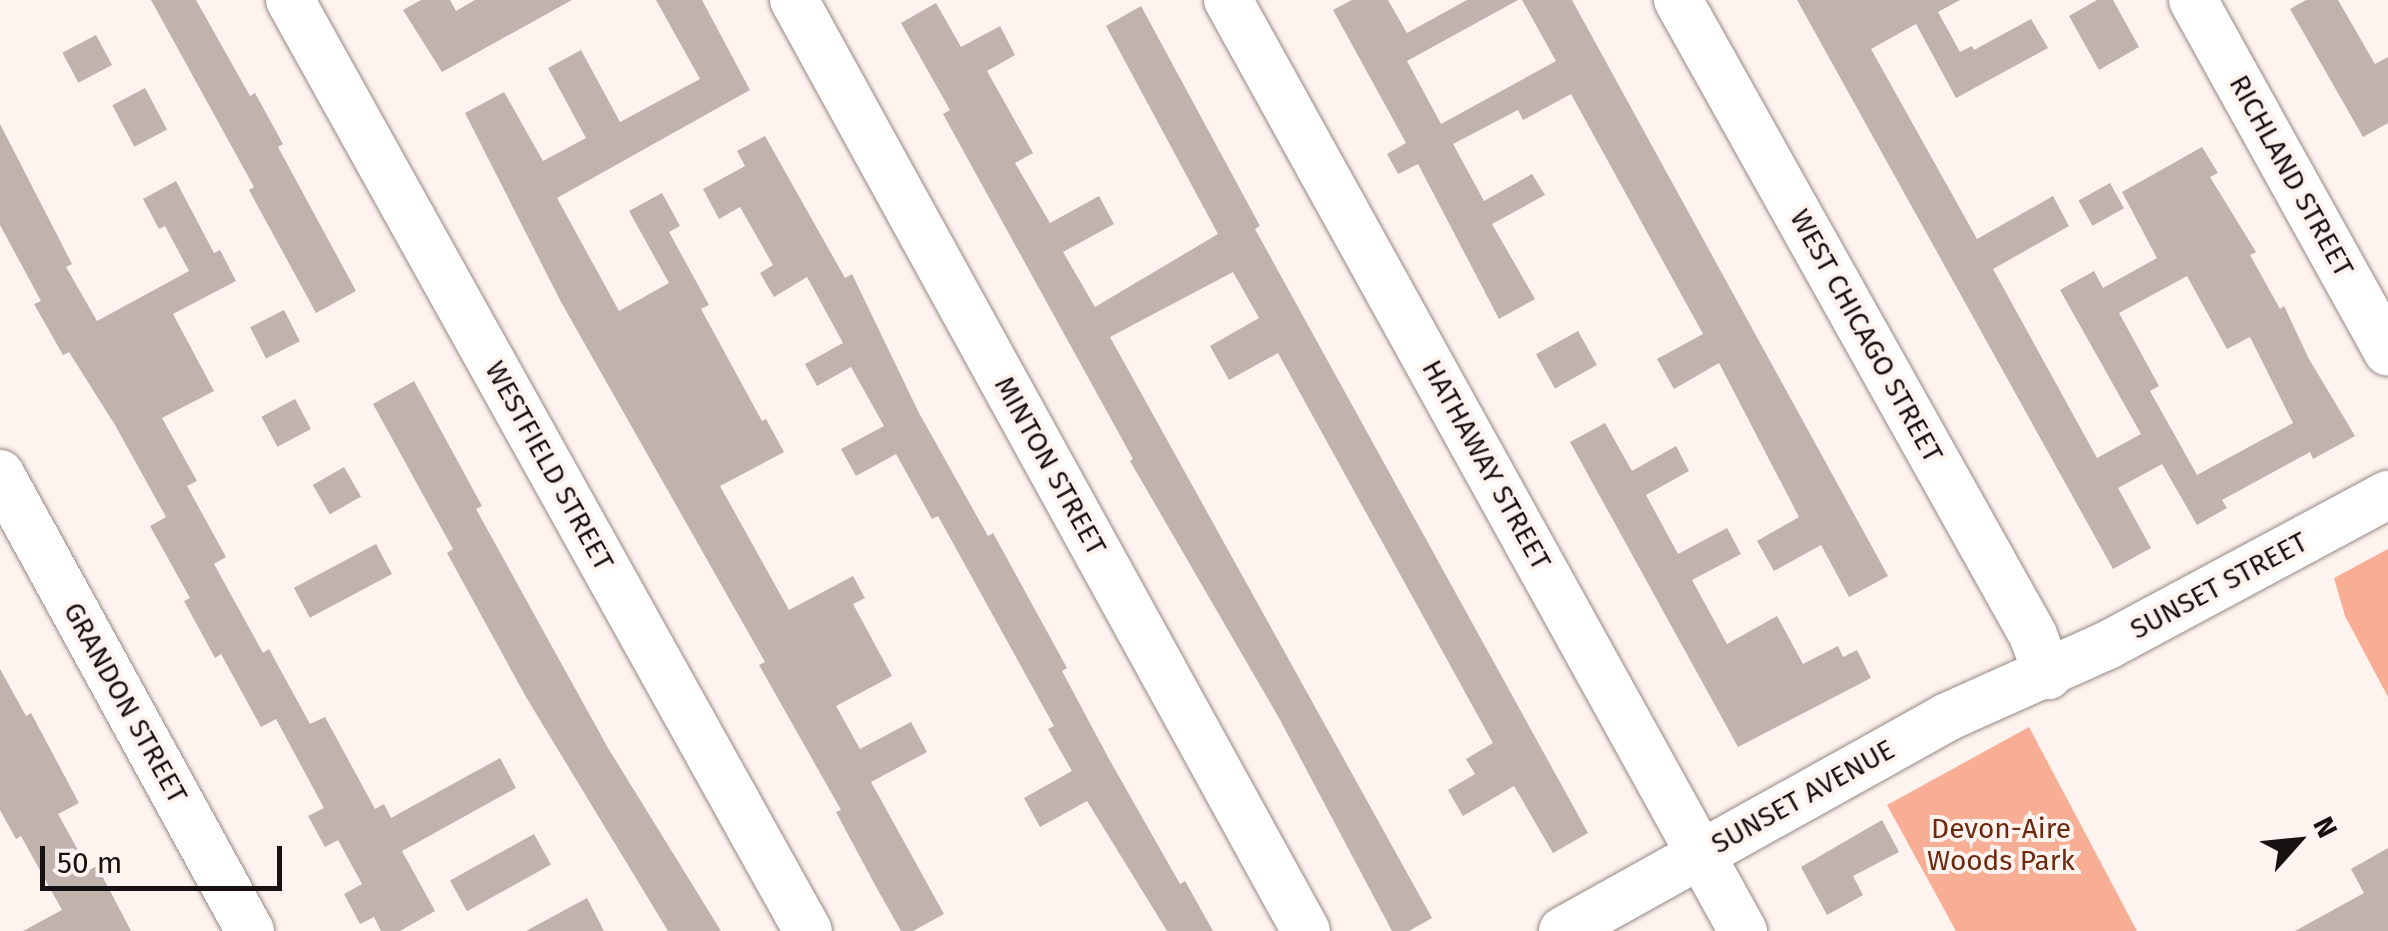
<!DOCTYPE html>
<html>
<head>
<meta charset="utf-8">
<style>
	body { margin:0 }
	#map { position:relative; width:2388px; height:931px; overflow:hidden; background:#fff3ef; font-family:"Fira Sans",sans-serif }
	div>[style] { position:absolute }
	.green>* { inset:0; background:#f8ae95 }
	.building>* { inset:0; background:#c0b2ad; transform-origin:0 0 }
	.roads { filter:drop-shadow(0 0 2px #968985) drop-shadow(0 0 2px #968985) }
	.minor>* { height:48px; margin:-24px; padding:0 24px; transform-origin:24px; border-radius:24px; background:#fff }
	span { translate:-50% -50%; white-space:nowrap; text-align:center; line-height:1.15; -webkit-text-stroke:8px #fff3ef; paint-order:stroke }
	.street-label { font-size:28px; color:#171211 }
	.park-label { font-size:28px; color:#6c2910 }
	.north { position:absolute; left:2248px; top:791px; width:100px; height:100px; -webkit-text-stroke:8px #fff3ef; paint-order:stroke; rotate:63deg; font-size:28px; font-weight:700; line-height:40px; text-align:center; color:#171211 }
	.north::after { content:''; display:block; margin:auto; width:35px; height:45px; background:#171211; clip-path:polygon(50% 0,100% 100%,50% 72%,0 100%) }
	.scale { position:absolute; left:40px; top:846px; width:242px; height:45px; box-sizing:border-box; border:5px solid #171211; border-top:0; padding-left:12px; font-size:30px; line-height:35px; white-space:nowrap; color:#171211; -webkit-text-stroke:8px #fff3ef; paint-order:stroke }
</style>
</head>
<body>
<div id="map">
	<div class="green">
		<i style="clip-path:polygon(2388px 549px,2388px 697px,2345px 616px,2334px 578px)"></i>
		<i style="clip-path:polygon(2029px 727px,2137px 931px,1956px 931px,1887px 805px)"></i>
	</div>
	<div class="building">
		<i style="clip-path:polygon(151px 0,196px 0,250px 96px,255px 93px,283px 144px,278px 147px,356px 291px,316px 313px,249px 190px,254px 187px)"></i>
		<i style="clip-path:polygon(421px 0,450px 0,456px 11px,475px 0,572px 0,442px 72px,403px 10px)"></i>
		<i style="clip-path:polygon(656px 0,702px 0,750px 90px,557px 198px,619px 311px,669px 283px,629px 211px,662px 193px,680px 226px,669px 232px,709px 305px,701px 309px,762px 421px,766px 419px,784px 452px,720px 486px,789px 610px,853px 576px,865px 598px,853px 604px,892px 676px,836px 706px,860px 749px,911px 722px,927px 752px,871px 782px,944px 914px,913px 931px,901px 931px,875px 885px,836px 812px,841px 810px,759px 665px,765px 662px,561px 302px,465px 113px,504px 92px,543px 161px,586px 138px,548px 68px,581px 50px,620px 122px,700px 79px)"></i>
		<i style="clip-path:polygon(1352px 0,1388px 0,1407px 33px,1467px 0,1518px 0,1407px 61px,1441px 124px,1556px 61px,1522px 0,1572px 0,1888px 576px,1849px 597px,1821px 545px,1774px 571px,1757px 541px,1799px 517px,1719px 363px,1674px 389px,1657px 359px,1703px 334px,1571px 94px,1523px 120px,1518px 110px,1453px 144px,1484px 201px,1532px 174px,1545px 195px,1492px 224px,1535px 299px,1499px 319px,1418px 164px,1398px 174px,1387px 154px,1406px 143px,1333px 10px)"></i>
		<i style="clip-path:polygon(evenodd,1797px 0,1960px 0,1938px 12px,1960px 52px,1972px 46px,1974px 50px,2031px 19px,2048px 48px,1956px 98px,1916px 24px,1871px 49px,1977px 239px,2053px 196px,2069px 226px,1993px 269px,2097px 458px,2141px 434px,2060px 290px,2094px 271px,2103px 288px,2157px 258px,2122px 192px,2202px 147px,2218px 173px,2210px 177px,2256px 252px,2250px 255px,2280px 309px,2284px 306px,2309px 359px,2355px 436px,2313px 459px,2310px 452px,2222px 500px,2227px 508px,2197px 525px,2162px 464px,2118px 488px,2151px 548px,2113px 569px,1797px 0,2187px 276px,2227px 349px,2250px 337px,2293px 423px,2197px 475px,2150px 391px,2159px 386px,2119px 313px,2187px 276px)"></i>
		<i style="clip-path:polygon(2097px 0,2113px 0,2139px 47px,2099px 70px,2069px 16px)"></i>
		<i style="clip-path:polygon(2306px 0,2338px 0,2375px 64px,2388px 57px,2388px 123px,2363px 137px,2290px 9px)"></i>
		<i style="clip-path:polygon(936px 3px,961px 47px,1000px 26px,1015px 55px,987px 71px,1033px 153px,1015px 163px,1050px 223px,1099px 196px,1114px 224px,1063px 252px,1095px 307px,1218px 234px,1106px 26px,1141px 6px,1260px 226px,1255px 229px,1588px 833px,1553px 853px,1514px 786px,1463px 816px,1448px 790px,1475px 774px,1466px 759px,1493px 743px,1278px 353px,1229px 380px,1210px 346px,1259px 318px,1233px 272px,1110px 337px,1432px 918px,1409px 931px,1392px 931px,1279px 718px,1130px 461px,1133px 459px,943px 114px,950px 110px,901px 23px)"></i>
		<i style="left:96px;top:35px;width:34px;height:38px;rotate:62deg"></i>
		<i style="left:145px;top:88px;width:47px;height:37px;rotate:62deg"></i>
		<i style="clip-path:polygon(0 124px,72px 264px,66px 267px,97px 321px,189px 271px,165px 226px,159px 229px,143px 199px,176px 181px,214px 253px,220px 250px,236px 281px,173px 314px,214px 391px,162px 418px,197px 481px,187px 486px,226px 557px,214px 564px,263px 653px,269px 649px,310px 724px,325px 717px,375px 809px,384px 804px,391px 818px,500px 758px,516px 788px,402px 851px,435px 911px,400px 931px,381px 931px,374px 917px,360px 924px,344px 894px,362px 884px,338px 840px,325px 847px,308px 816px,324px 808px,276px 719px,261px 727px,221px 654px,215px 658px,184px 601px,190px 598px,150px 526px,166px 517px,115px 425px,69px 352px,63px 355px,34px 304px,41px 301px,0 225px)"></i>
		<i style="clip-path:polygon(765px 136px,845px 278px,852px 274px,919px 413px,988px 536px,993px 533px,1067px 668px,1062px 671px,1109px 759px,1180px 884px,1185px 881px,1213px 931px,1167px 931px,1087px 801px,1040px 827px,1024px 798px,1072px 771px,1048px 729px,1054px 726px,938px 516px,932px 519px,896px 454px,856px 476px,841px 449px,884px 426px,851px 367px,817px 386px,805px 364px,843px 343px,807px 277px,774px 297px,760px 273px,773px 265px,740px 207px,719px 219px,703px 189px,745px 166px,737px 151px)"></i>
		<i style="left:2110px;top:183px;width:29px;height:36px;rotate:61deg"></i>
		<i style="left:284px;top:310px;width:35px;height:38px;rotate:63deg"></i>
		<i style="left:1578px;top:331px;width:39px;height:48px;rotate:61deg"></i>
		<i style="clip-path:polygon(414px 381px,482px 506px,476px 509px,608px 748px,721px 931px,668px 931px,526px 697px,447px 553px,453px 549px,373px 404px)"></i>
		<i style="left:295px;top:399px;width:34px;height:38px;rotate:62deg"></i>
		<i style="clip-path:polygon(1605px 423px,1632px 471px,1676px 446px,1689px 471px,1646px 495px,1678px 554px,1727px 528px,1741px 554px,1692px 580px,1727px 644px,1777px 616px,1803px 664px,1838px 646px,1843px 657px,1857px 650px,1871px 678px,1738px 747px,1570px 442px)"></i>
		<i style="left:344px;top:467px;width:34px;height:36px;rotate:60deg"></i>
		<i style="left:376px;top:544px;width:34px;height:93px;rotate:62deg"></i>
		<i style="clip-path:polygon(0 669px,26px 716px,31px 713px,79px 803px,58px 814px,89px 870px,97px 866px,131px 931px,23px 931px,62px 910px,21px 836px,16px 839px,0 810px)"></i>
		<i style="clip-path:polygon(1882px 820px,1899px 852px,1853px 876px,1863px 895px,1827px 915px,1801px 867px)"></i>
		<i style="left:534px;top:834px;width:35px;height:96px;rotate:61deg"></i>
		<i style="clip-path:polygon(2388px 848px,2388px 931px,2295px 931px,2364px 893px,2351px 869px)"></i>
		<i style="clip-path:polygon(587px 898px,604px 931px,526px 931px)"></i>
	</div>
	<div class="roads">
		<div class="minor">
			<i style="left:290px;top:0;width:1065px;rotate:60.91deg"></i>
			<i style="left:794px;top:0;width:1062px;rotate:61.19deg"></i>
			<i style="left:1228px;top:0;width:1064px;rotate:61.05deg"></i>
			<i style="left:1678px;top:0;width:727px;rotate:60.79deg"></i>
			<i style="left:2033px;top:635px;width:43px;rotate:69.4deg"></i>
			<i style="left:2193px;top:0;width:402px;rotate:61deg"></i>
			<i style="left:0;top:474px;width:521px;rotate:61.32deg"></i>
			<i style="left:1563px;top:931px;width:440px;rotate:-29.1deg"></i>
			<i style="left:1947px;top:717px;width:174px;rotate:-24.1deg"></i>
			<i style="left:2106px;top:646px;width:320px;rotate:-28.2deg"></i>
		</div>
	</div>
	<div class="street-label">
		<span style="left:2291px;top:176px;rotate:61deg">RICHLAND STREET</span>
		<span style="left:1866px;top:336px;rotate:61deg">WEST CHICAGO STREET</span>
		<span style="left:1486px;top:465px;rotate:61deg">HATHAWAY STREET</span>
		<span style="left:549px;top:466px;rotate:61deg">WESTFIELD STREET</span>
		<span style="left:1050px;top:466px;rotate:61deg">MINTON STREET</span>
		<span style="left:2219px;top:586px;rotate:-28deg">SUNSET STREET</span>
		<span style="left:125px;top:703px;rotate:61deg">GRANDON STREET</span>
		<span style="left:1803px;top:797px;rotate:-29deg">SUNSET AVENUE</span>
	</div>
	<div class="park-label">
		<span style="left:2001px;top:845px">Devon-Aire<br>Woods Park</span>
	</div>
	<div class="north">N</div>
	<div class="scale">50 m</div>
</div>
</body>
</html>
